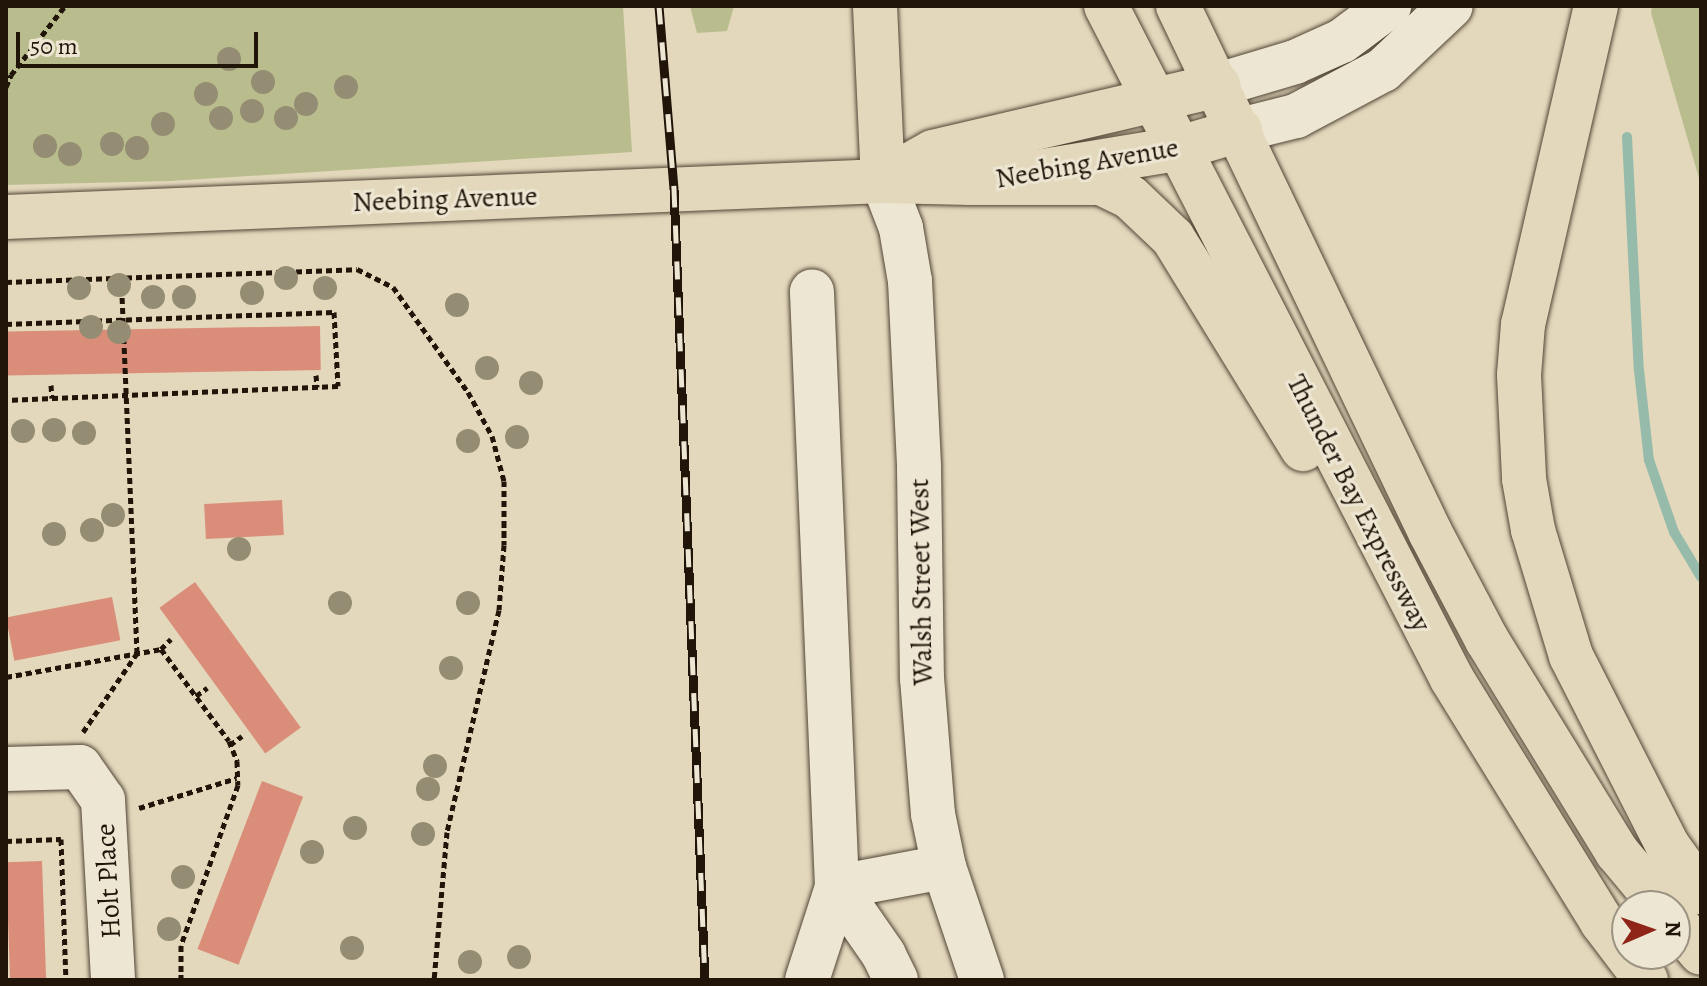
<!DOCTYPE html>
<html>
<head>
<meta charset="utf-8">
<style>
	body { margin:0 }
	#map { position:relative; width:1707px; height:986px; overflow:hidden; background:#e3d8bc; font-family:Alegreya,serif }
	div>[style] { position:absolute }
	.green>* { inset:0; background:#b9bd8d }
	.stream>* { height:10px; margin:-5px; padding:0 5px; transform-origin:5px; border-radius:5px; background:#96bbab }
	.building>* { inset:0; background:#da8e7a; transform-origin:0 0 }
	.path>* { height:5px; margin-top:-2.5px; transform-origin:0; background:repeating-linear-gradient(90deg,#211409 0 6px,transparent 0 10px) }
	.roads { filter:drop-shadow(0 0 2px #524536) drop-shadow(0 0 2px #524536) }
	.minor>* { height:44px; margin:-22px; padding:0 22px; transform-origin:22px; border-radius:22px; background:#ede6d3 }
	.major>* { height:44px; margin:-22px; padding:0 22px; transform-origin:22px; border-radius:22px; background:#e3d8bc }
	.highway>* { height:44px; margin:-22px; padding:0 22px; transform-origin:22px; border-radius:22px; background:#e3d8bc }
	.rail>* { height:9px; margin-top:-4.5px; transform-origin:0; background:repeating-linear-gradient(90deg,#ede6d3 0 18px,#211409 0 36px); box-sizing:border-box; border-block:2px solid #211409 }
	.trees>* { width:24px; height:24px; margin:-12px; border-radius:50%; background:#958d73 }
	span { translate:-50% -50%; white-space:nowrap; text-align:center; line-height:1.15; -webkit-text-stroke:6px #ede6d3; paint-order:stroke }
	.street-label { font-size:28px; color:#211409 }
	.frame { position:absolute; inset:0; border:8px solid #211409; pointer-events:none }
	.north { position:absolute; left:1611px; top:890px; width:80px; height:80px; box-sizing:border-box; background:#ede6d3; border:2px solid #9b9282; border-radius:50%; rotate:88deg; font-size:22px; font-weight:700; line-height:32px; text-align:center; color:#211409 }
	.north::after { content:''; display:block; margin:auto; width:28px; height:36px; background:#8f2418; clip-path:polygon(50% 0,100% 100%,50% 72%,0 100%) }
	.scale { position:absolute; left:16px; top:32px; width:242px; height:36px; box-sizing:border-box; border:4px solid #211409; border-top:0; padding-left:10px; font-size:24px; line-height:28px; white-space:nowrap; color:#211409; -webkit-text-stroke:6px #ede6d3; paint-order:stroke }
</style>
</head>
<body>
<div id="map">
	<div class="green">
		<i style="clip-path:polygon(6px 6px,623px 6px,632px 152px,170px 181px,6px 185px)"></i>
		<i style="clip-path:polygon(690px 6px,734px 6px,727px 31px,697px 33px)"></i>
		<i style="clip-path:polygon(1652px 6px,1701px 6px,1701px 185px,1651px 13px)"></i>
	</div>
	<div class="stream">
		<i style="left:1627px;top:137px;width:233px;rotate:87.1deg"></i>
		<i style="left:1639px;top:370px;width:91px;rotate:83.7deg"></i>
		<i style="left:1649px;top:460px;width:76px;rotate:70.9deg"></i>
		<i style="left:1674px;top:532px;width:52px;rotate:59deg"></i>
	</div>
	<div class="building">
		<i style="left:320px;top:326px;width:44px;height:314px;rotate:89deg"></i>
		<i style="left:282px;top:500px;width:35px;height:78px;rotate:87deg"></i>
		<i style="left:195px;top:582px;width:180px;height:44px;rotate:54deg"></i>
		<i style="left:112px;top:597px;width:44px;height:108px;rotate:79deg"></i>
		<i style="left:262px;top:781px;width:44px;height:180px;rotate:21deg"></i>
		<i style="left:42px;top:861px;width:119px;height:36px;rotate:88deg"></i>
	</div>
	<div class="path">
		<i style="left:6px;top:87px;width:13px;rotate:-67deg"></i>
		<i style="left:11px;top:75px;width:88px;rotate:-52deg"></i>
		<i style="left:6px;top:282px;width:351px;rotate:-2.1deg"></i>
		<i style="left:357px;top:269px;width:40px;rotate:26.6deg"></i>
		<i style="left:393px;top:287px;width:129px;rotate:54.5deg"></i>
		<i style="left:468px;top:392px;width:50px;rotate:61.4deg"></i>
		<i style="left:492px;top:436px;width:47px;rotate:75.1deg"></i>
		<i style="left:504px;top:481px;width:64px;rotate:90deg"></i>
		<i style="left:504px;top:545px;width:65px;rotate:94.4deg"></i>
		<i style="left:499px;top:610px;width:228px;rotate:103.2deg"></i>
		<i style="left:447px;top:832px;width:149px;rotate:95deg"></i>
		<i style="left:6px;top:324px;width:328px;rotate:-2.1deg"></i>
		<i style="left:334px;top:312px;width:74px;rotate:86.9deg"></i>
		<i style="left:338px;top:386px;width:332px;rotate:177.6deg"></i>
		<i style="left:316px;top:375px;width:12px;rotate:85deg"></i>
		<i style="left:51px;top:385px;width:13px;rotate:86deg"></i>
		<i style="left:161px;top:649px;width:14px;rotate:-45deg"></i>
		<i style="left:6px;top:677px;width:158px;rotate:-10.2deg"></i>
		<i style="left:161px;top:649px;width:114px;rotate:53.5deg"></i>
		<i style="left:229px;top:741px;width:22px;rotate:68deg"></i>
		<i style="left:237px;top:761px;width:24px;rotate:88deg"></i>
		<i style="left:238px;top:785px;width:170px;rotate:109.6deg"></i>
		<i style="left:181px;top:945px;width:35px;rotate:90deg"></i>
		<i style="left:196px;top:696px;width:14px;rotate:-36deg"></i>
		<i style="left:83px;top:732px;width:96px;rotate:-55.6deg"></i>
		<i style="left:137px;top:653px;width:375px;rotate:-92.4deg"></i>
		<i style="left:230px;top:745px;width:15px;rotate:-37deg"></i>
		<i style="left:139px;top:808px;width:102px;rotate:-17deg"></i>
		<i style="left:6px;top:841px;width:55px;rotate:-2.1deg"></i>
		<i style="left:61px;top:839px;width:141px;rotate:88deg"></i>
	</div>
	<div class="roads">
		<div class="minor">
			<i style="left:1218px;top:85px;width:80px;rotate:-16.6deg"></i>
			<i style="left:1295px;top:62px;width:51px;rotate:-24.1deg"></i>
			<i style="left:1342px;top:41px;width:59px;rotate:-36.7deg"></i>
			<i style="left:1240px;top:130px;width:58px;rotate:-14deg"></i>
			<i style="left:1296px;top:116px;width:98px;rotate:-27.9deg"></i>
			<i style="left:1383px;top:70px;width:93px;rotate:-43.3deg"></i>
			<i style="left:883px;top:181px;width:50px;rotate:69deg"></i>
			<i style="left:901px;top:228px;width:54px;rotate:80.4deg"></i>
			<i style="left:910px;top:281px;width:187px;rotate:87.2deg"></i>
			<i style="left:919px;top:468px;width:210px;rotate:89.2deg"></i>
			<i style="left:922px;top:678px;width:136px;rotate:85.4deg"></i>
			<i style="left:933px;top:814px;width:54px;rotate:78.3deg"></i>
			<i style="left:944px;top:867px;width:119px;rotate:71.4deg"></i>
			<i style="left:6px;top:769px;width:74px;rotate:-1.5deg"></i>
			<i style="left:80px;top:767px;width:40px;rotate:55.1deg"></i>
			<i style="left:103px;top:800px;width:180px;rotate:86.8deg"></i>
			<i style="left:807px;top:980px;width:98px;rotate:-72.1deg"></i>
			<i style="left:837px;top:887px;width:596px;rotate:-92.41deg"></i>
			<i style="left:896px;top:980px;width:28px;rotate:-116deg"></i>
			<i style="left:884px;top:955px;width:83px;rotate:-124.7deg"></i>
			<i style="left:837px;top:887px;width:109px;rotate:-10.6deg"></i>
		</div>
		<div class="major">
			<i style="left:885px;top:179px;width:55px;rotate:-29.4deg"></i>
			<i style="left:933px;top:152px;width:293px;rotate:-13.2deg"></i>
			<i style="left:6px;top:217px;width:878px;rotate:-2.35deg"></i>
			<i style="left:883px;top:181px;width:88px;rotate:1.3deg"></i>
			<i style="left:971px;top:183px;width:208px;rotate:-9.4deg"></i>
			<i style="left:1176px;top:149px;width:67px;rotate:-16.5deg"></i>
		</div>
		<div class="highway">
			<i style="left:875px;top:6px;width:175px;rotate:87.4deg"></i>
			<i style="left:1106px;top:6px;width:757px;rotate:62.79deg"></i>
			<i style="left:1452px;top:679px;width:286px;rotate:58.3deg"></i>
			<i style="left:1602px;top:922px;width:73px;rotate:52.8deg"></i>
			<i style="left:1178px;top:6px;width:585px;rotate:64.4deg"></i>
			<i style="left:1431px;top:534px;width:120px;rotate:62.2deg"></i>
			<i style="left:1487px;top:640px;width:249px;rotate:58.5deg"></i>
			<i style="left:1617px;top:852px;width:70px;rotate:50.2deg"></i>
			<i style="left:1596px;top:6px;width:326px;rotate:102.9deg"></i>
			<i style="left:1523px;top:324px;width:51px;rotate:94.5deg"></i>
			<i style="left:1519px;top:375px;width:104px;rotate:87.2deg"></i>
			<i style="left:1524px;top:479px;width:52px;rotate:80deg"></i>
			<i style="left:1533px;top:530px;width:132px;rotate:73.2deg"></i>
			<i style="left:1571px;top:656px;width:213px;rotate:63deg"></i>
			<i style="left:1668px;top:846px;width:57px;rotate:54.3deg"></i>
			<i style="left:971px;top:183px;width:130px"></i>
			<i style="left:1101px;top:183px;width:32px;rotate:26deg"></i>
			<i style="left:1130px;top:197px;width:59px;rotate:43.6deg"></i>
			<i style="left:1173px;top:238px;width:248px;rotate:58.4deg"></i>
			<i style="left:1675px;top:922px;width:40px;rotate:50deg"></i>
		</div>
	</div>
	<div class="rail">
		<i style="left:659px;top:6px;width:184px;rotate:85.3deg"></i>
		<i style="left:674px;top:189px;width:792px;rotate:87.76deg"></i>
	</div>
	<div class="trees">
		<i style="left:229px;top:59px"></i>
		<i style="left:263px;top:82px"></i>
		<i style="left:346px;top:87px"></i>
		<i style="left:206px;top:94px"></i>
		<i style="left:306px;top:104px"></i>
		<i style="left:252px;top:111px"></i>
		<i style="left:221px;top:118px"></i>
		<i style="left:286px;top:118px"></i>
		<i style="left:163px;top:124px"></i>
		<i style="left:112px;top:144px"></i>
		<i style="left:45px;top:146px"></i>
		<i style="left:137px;top:148px"></i>
		<i style="left:70px;top:154px"></i>
		<i style="left:286px;top:278px"></i>
		<i style="left:119px;top:285px"></i>
		<i style="left:79px;top:288px"></i>
		<i style="left:325px;top:288px"></i>
		<i style="left:252px;top:293px"></i>
		<i style="left:153px;top:297px"></i>
		<i style="left:184px;top:297px"></i>
		<i style="left:457px;top:305px"></i>
		<i style="left:91px;top:327px"></i>
		<i style="left:119px;top:332px"></i>
		<i style="left:487px;top:368px"></i>
		<i style="left:531px;top:383px"></i>
		<i style="left:54px;top:430px"></i>
		<i style="left:23px;top:431px"></i>
		<i style="left:84px;top:433px"></i>
		<i style="left:517px;top:437px"></i>
		<i style="left:468px;top:441px"></i>
		<i style="left:113px;top:515px"></i>
		<i style="left:92px;top:530px"></i>
		<i style="left:54px;top:534px"></i>
		<i style="left:239px;top:549px"></i>
		<i style="left:340px;top:603px"></i>
		<i style="left:468px;top:603px"></i>
		<i style="left:451px;top:668px"></i>
		<i style="left:435px;top:766px"></i>
		<i style="left:428px;top:789px"></i>
		<i style="left:355px;top:828px"></i>
		<i style="left:423px;top:834px"></i>
		<i style="left:312px;top:852px"></i>
		<i style="left:183px;top:877px"></i>
		<i style="left:169px;top:929px"></i>
		<i style="left:352px;top:948px"></i>
		<i style="left:519px;top:957px"></i>
		<i style="left:470px;top:962px"></i>
	</div>
	<div class="street-label">
		<span style="left:1087px;top:163px;rotate:-10deg">Neebing Avenue</span>
		<span style="left:445px;top:199px;rotate:-2deg">Neebing Avenue</span>
		<span style="left:1359px;top:503px;rotate:63deg">Thunder Bay Expressway</span>
		<span style="left:921px;top:582px;rotate:-91deg">Walsh Street West</span>
		<span style="left:108px;top:881px;rotate:-93deg">Holt Place</span>
	</div>
	<div class="frame"></div>
	<div class="north">N</div>
	<div class="scale">50 m</div>
</div>
</body>
</html>
